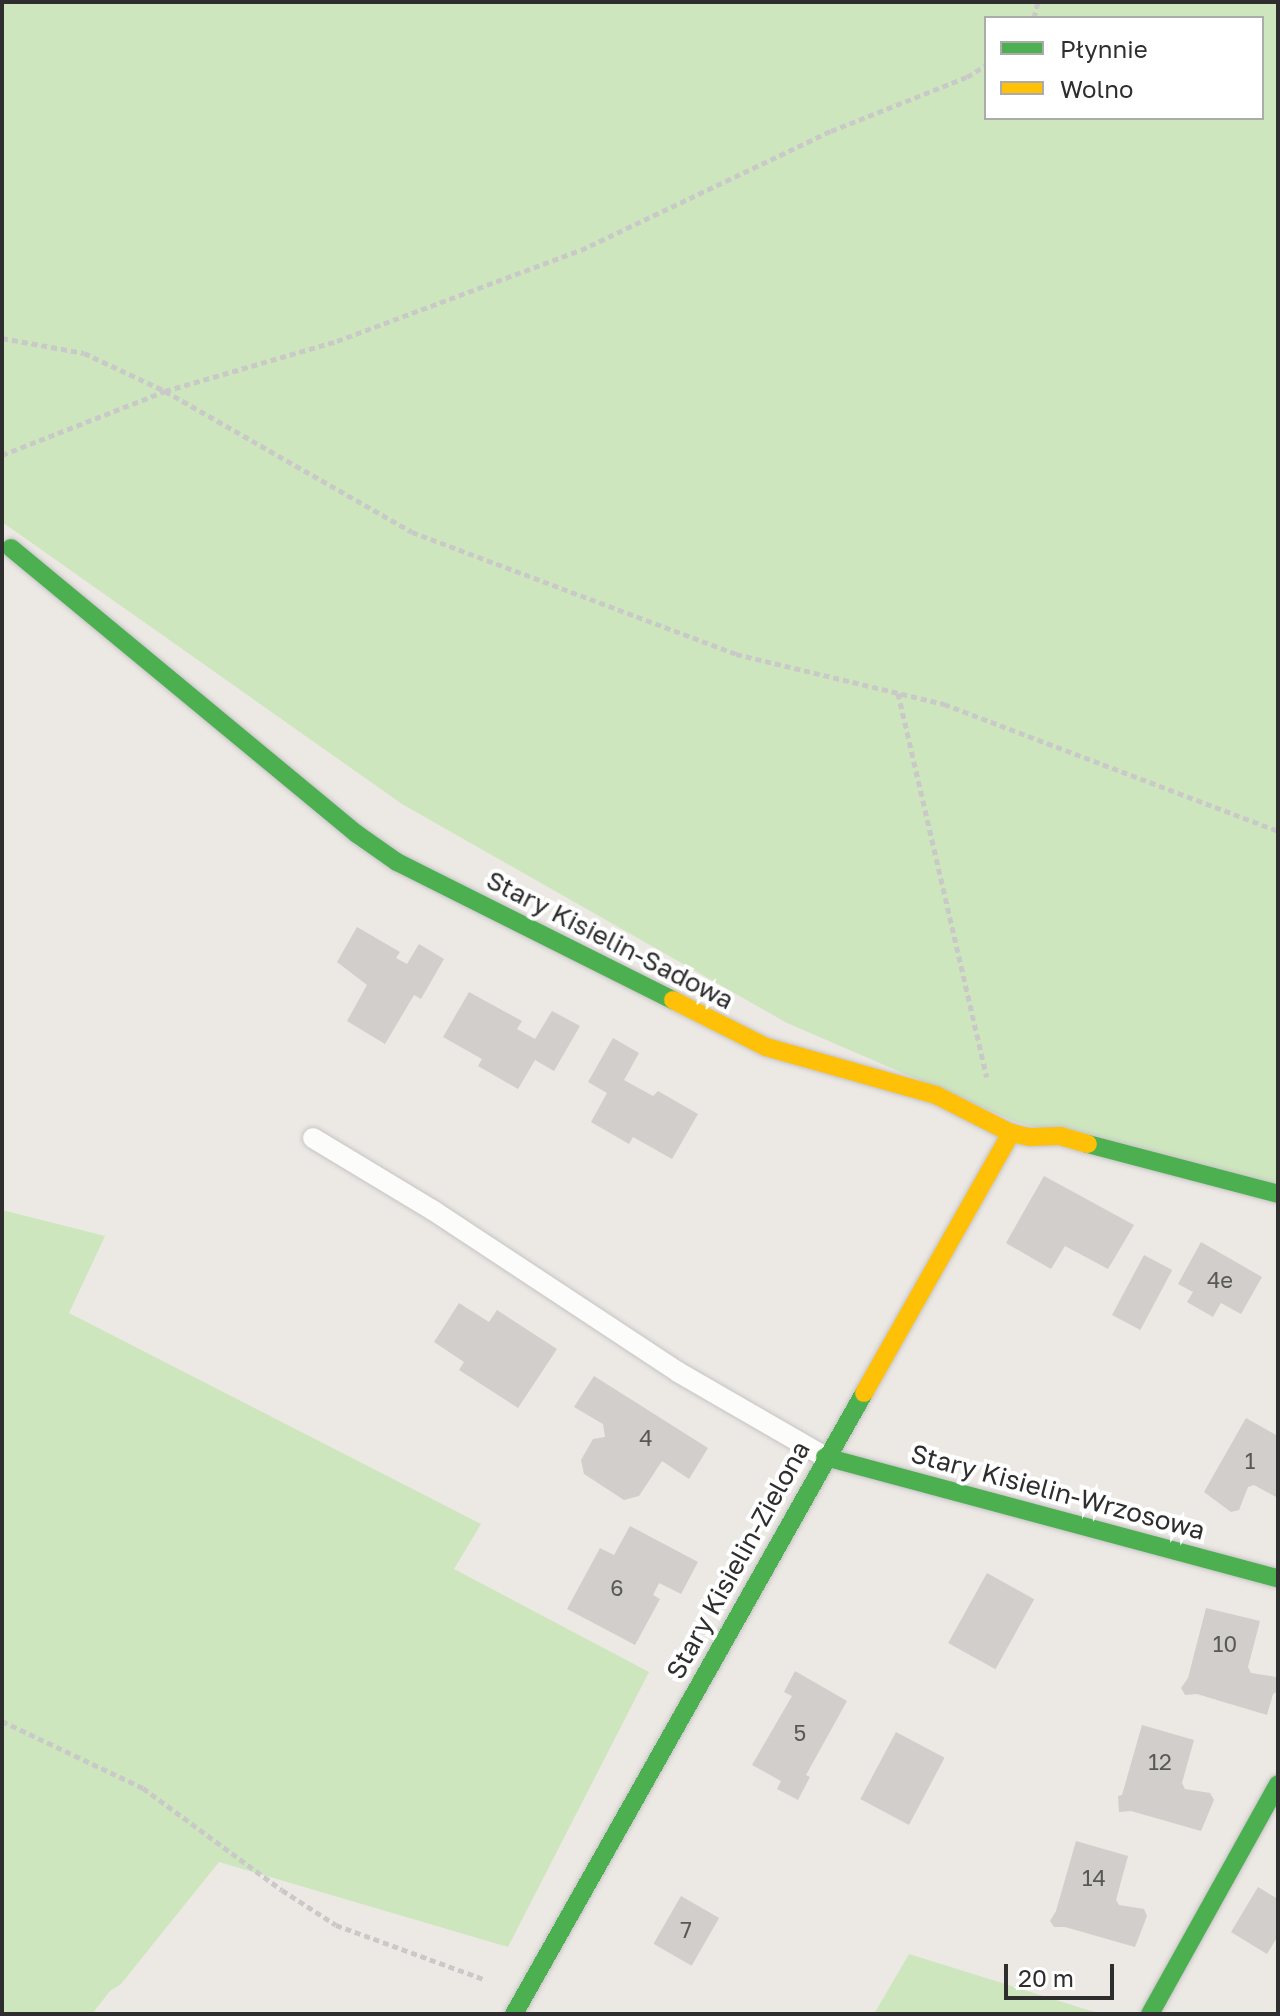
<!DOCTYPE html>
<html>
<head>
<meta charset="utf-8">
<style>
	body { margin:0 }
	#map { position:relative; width:1280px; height:2016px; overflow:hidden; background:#ece8e4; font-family:"Golos Text",sans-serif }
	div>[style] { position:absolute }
	.green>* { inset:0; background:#cee6be }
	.building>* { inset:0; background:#d1cecb; transform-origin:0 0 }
	.path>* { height:5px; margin-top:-2.5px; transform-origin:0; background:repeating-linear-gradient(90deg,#c9c9c8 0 6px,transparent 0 10px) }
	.roads { filter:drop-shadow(0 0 2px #c5c4c5) drop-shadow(0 0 2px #c5c4c5) }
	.lane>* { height:20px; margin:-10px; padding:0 10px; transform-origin:10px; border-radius:10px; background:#fcfcfb }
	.fast>* { height:18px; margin:-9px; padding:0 9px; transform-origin:9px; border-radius:9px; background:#4caf50 }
	.slow>* { height:18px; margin:-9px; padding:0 9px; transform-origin:9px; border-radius:9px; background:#ffc107 }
	span { translate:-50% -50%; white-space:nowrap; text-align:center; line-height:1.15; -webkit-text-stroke:8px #fff; paint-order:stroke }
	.number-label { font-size:22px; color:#585857 }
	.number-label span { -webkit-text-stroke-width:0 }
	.street-label { font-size:26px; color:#2e2e2e }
	.frame { position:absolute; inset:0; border:4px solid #2e2e2e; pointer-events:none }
	.legend { position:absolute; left:984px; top:16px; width:280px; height:104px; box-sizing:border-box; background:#fff; border:2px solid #ababab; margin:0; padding:10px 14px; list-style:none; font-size:24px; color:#2e2e2e }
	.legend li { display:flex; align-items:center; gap:16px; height:40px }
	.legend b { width:40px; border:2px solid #ababab }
	.scale { position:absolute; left:1004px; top:1964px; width:110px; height:36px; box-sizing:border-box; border:4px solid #2e2e2e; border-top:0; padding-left:10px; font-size:24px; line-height:28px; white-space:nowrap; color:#2e2e2e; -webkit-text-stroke:6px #fff; paint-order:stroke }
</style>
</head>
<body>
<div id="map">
	<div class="green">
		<i style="clip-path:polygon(evenodd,2px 2px,1278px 2px,1278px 1188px,1016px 1122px,787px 1023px,402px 804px,2px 522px,2px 2px,986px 18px,1262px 18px,1262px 118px,986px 118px,986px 18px)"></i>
		<i style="clip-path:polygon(2px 1210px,105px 1236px,69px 1313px,481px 1524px,454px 1569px,649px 1672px,508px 1947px,219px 1862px,121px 1984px,110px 1991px,92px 2014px,2px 2014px)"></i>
		<i style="clip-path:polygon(909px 1954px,1101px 2014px,874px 2014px)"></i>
	</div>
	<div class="building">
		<i style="clip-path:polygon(357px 927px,400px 952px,396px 958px,407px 964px,419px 944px,444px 959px,421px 999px,414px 995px,385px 1044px,347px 1021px,367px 985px,337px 962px)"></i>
		<i style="clip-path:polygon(469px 992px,522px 1021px,517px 1029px,535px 1039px,552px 1011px,580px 1026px,554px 1071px,535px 1060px,518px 1089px,478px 1066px,482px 1059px,443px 1037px)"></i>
		<i style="clip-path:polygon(613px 1038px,639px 1053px,624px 1080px,653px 1096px,658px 1091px,698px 1114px,672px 1159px,633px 1137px,629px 1144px,591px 1122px,607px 1093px,588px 1082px)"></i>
		<i style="clip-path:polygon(1044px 1176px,1134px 1225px,1108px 1269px,1065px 1246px,1051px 1269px,1006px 1243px)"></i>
		<i style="clip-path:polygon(1201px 1242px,1262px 1277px,1241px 1314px,1221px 1303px,1213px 1317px,1187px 1302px,1193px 1292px,1178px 1284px)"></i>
		<i style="left:1144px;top:1255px;width:32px;height:68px;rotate:28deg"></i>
		<i style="clip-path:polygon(459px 1303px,489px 1322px,497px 1310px,557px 1349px,518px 1408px,459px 1370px,464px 1362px,434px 1342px)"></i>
		<i style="clip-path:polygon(594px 1376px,708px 1448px,689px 1479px,662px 1461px,639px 1496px,624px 1500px,584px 1474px,581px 1460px,593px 1439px,605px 1437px,603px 1424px,574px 1407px)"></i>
		<i style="clip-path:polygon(1246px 1418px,1278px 1436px,1278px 1498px,1254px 1485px,1248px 1487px,1239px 1510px,1231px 1512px,1204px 1492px)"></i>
		<i style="clip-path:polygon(630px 1526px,698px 1562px,681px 1594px,659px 1583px,653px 1595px,660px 1599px,635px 1645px,567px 1609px,600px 1548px,614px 1555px)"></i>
		<i style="left:987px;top:1573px;width:54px;height:80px;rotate:29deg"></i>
		<i style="clip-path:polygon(1206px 1608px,1260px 1621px,1248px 1667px,1251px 1673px,1276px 1677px,1278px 1681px,1278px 1691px,1273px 1694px,1267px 1715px,1197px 1694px,1185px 1695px,1181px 1688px,1188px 1678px)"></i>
		<i style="clip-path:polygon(795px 1671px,847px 1701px,806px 1775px,810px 1777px,798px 1800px,777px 1789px,781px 1781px,752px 1765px,792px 1696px,784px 1692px)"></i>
		<i style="clip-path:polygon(1142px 1725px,1194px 1740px,1182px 1783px,1185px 1789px,1210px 1793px,1214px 1800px,1201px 1831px,1131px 1811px,1119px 1812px,1118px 1796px,1122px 1795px)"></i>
		<i style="left:896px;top:1732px;width:55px;height:76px;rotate:28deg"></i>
		<i style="clip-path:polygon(1076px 1841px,1128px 1856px,1116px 1900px,1119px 1905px,1144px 1909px,1147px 1916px,1135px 1947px,1065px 1927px,1054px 1927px,1050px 1921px,1056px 1911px)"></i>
		<i style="clip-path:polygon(1258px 1887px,1278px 1899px,1278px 1936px,1267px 1954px,1231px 1932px)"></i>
		<i style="left:681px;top:1896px;width:44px;height:55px;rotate:30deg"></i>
	</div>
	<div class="path">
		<i style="left:1034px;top:18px;width:16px;rotate:-76deg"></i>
		<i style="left:2px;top:338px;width:83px;rotate:10.4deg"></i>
		<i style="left:84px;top:353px;width:89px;rotate:25.1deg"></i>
		<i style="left:165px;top:391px;width:284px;rotate:29.7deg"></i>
		<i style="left:412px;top:532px;width:346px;rotate:20.6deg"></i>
		<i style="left:736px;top:654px;width:214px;rotate:13.5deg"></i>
		<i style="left:944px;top:704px;width:357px;rotate:20.8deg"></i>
		<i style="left:2px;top:455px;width:175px;rotate:-21.4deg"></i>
		<i style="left:165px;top:391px;width:179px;rotate:-16.2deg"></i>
		<i style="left:337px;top:341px;width:260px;rotate:-20.5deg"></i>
		<i style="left:581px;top:250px;width:277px;rotate:-25.5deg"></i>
		<i style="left:831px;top:131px;width:146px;rotate:-21.7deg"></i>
		<i style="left:967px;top:77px;width:22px;rotate:-32deg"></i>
		<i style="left:898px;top:693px;width:394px;rotate:77deg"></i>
		<i style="left:2px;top:1721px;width:156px;rotate:25.4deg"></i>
		<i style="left:143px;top:1788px;width:172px;rotate:36.3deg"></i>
		<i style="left:282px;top:1890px;width:64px;rotate:32.9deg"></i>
		<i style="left:336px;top:1925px;width:160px;rotate:20.1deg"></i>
	</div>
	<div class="roads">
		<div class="lane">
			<i style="left:313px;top:1138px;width:141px;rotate:31.1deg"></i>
			<i style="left:434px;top:1211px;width:292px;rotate:33.4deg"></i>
			<i style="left:678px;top:1372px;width:170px;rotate:30deg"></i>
		</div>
		<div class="fast">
			<i style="left:11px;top:548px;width:449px;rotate:39.6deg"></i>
			<i style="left:357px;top:834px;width:49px;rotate:35deg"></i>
			<i style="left:397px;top:862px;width:309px;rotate:26.6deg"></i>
			<i style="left:1088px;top:1144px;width:196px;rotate:14.7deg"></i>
			<i style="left:825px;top:1457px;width:469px;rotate:15deg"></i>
			<i style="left:514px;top:2014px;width:713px;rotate:-60.59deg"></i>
			<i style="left:1150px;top:2014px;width:263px;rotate:-60.9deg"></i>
		</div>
		<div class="slow">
			<i style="left:673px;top:1000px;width:104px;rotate:26.8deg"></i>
			<i style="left:766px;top:1047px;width:177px;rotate:15.8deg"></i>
			<i style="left:936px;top:1095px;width:84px;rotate:26.9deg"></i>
			<i style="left:1011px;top:1133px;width:19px;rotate:12deg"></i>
			<i style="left:1030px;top:1137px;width:30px;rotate:-2deg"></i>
			<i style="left:1060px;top:1136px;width:29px;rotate:16deg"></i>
			<i style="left:864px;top:1393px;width:299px;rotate:-60.5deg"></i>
		</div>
	</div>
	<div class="number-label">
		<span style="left:1220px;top:1280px">4e</span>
		<span style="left:646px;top:1438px">4</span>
		<span style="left:1250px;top:1461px">1</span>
		<span style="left:617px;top:1588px">6</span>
		<span style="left:1225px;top:1644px">10</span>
		<span style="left:800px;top:1733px">5</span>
		<span style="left:1160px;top:1762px">12</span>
		<span style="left:1094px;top:1878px">14</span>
		<span style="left:686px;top:1930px">7</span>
	</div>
	<div class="street-label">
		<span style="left:610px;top:940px;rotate:27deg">Stary Kisielin-Sadowa</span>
		<span style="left:1058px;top:1492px;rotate:15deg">Stary Kisielin-Wrzosowa</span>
		<span style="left:738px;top:1560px;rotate:-61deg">Stary Kisielin-Zielona</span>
	</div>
	<div class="frame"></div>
	<ul class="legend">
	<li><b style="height:10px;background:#4caf50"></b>Płynnie</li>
	<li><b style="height:10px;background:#ffc107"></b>Wolno</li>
	</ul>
	<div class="scale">20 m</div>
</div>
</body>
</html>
